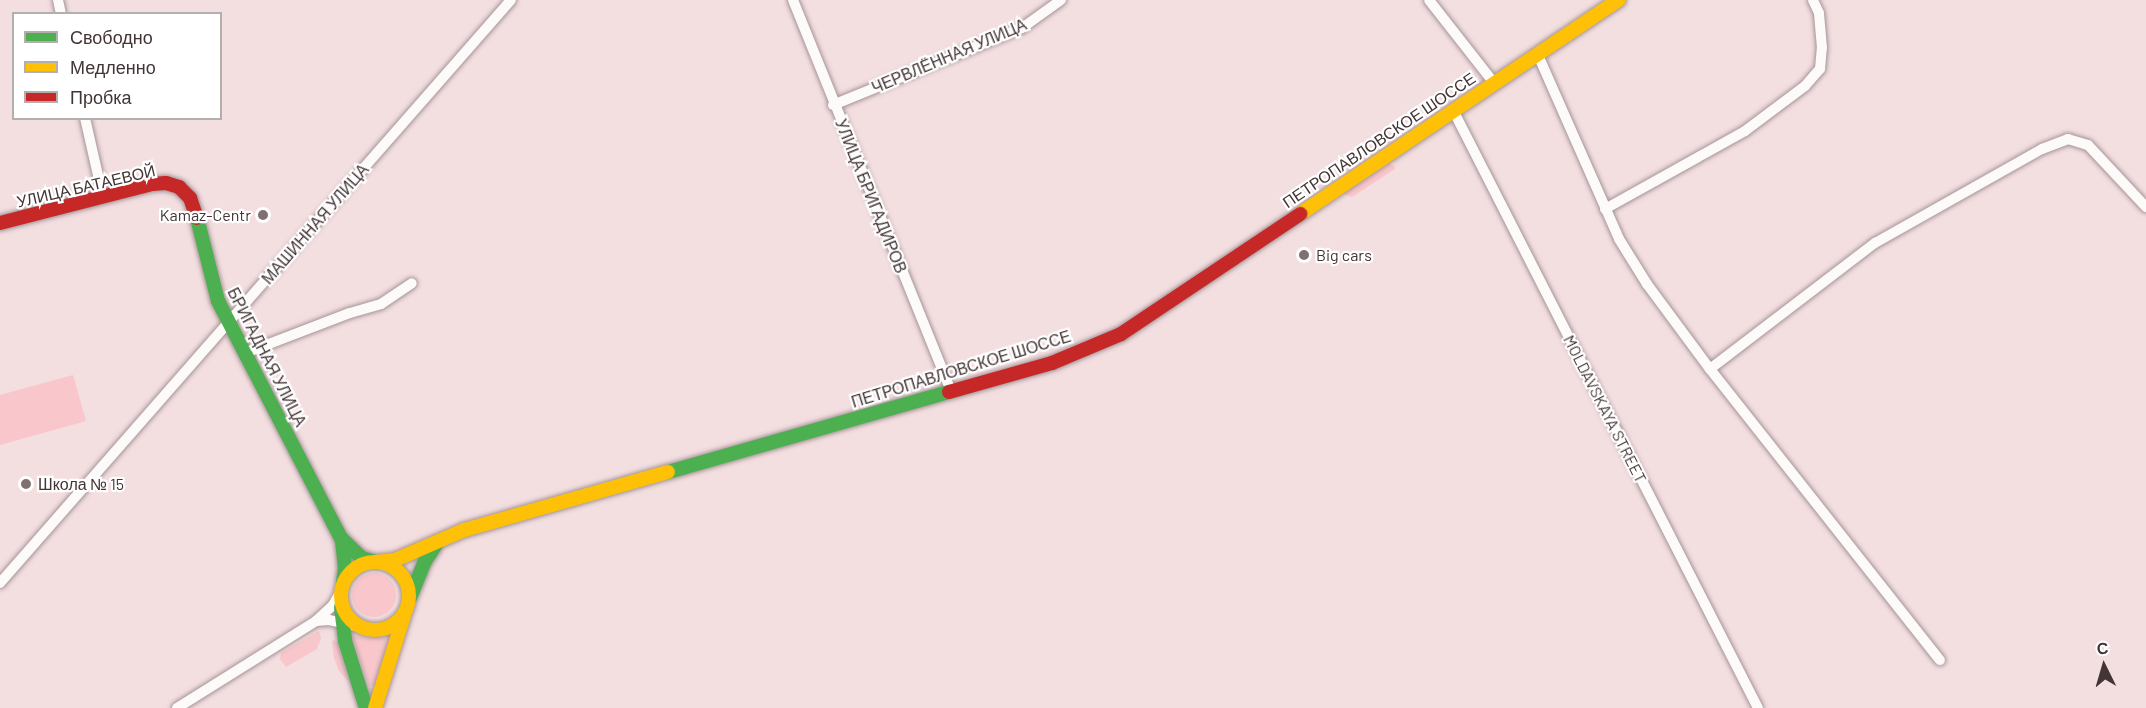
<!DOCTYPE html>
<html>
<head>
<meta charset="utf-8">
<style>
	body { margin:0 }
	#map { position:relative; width:2146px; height:708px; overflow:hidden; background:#f3dee0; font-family:Barlow,sans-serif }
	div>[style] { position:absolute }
	.green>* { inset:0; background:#f9c6cb }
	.round { border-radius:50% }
	.roads { filter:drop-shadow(0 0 2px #a59597) drop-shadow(0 0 2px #a59597) }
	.street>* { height:10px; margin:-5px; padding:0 5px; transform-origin:5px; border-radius:5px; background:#fdfafa }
	.fast>* { height:14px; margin:-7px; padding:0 7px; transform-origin:7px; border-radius:7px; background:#4caf50 }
	.slow>* { height:14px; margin:-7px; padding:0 7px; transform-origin:7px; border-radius:7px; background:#ffc107 }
	.slow>.ring { margin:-7px; padding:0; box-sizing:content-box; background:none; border:14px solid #ffc107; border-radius:50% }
	.jam>* { height:14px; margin:-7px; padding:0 7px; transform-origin:7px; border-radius:7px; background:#c62828 }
	.dots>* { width:16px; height:16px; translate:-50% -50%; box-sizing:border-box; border:3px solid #fff; border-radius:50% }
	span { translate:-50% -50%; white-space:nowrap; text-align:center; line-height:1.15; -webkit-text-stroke:4.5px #fff; paint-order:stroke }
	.street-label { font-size:16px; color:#433435 }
	.poi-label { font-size:16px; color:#433435 }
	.right { translate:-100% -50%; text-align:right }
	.left { translate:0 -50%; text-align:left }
	.legend { position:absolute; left:12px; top:12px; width:210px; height:108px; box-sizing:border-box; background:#fff; border:2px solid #b4aeae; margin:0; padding:8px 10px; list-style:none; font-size:18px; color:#433435 }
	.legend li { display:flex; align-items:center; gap:12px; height:30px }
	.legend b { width:30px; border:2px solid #b4aeae }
	.north { position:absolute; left:2074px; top:636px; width:60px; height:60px; -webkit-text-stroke:4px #fff; paint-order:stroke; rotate:355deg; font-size:16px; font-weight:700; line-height:24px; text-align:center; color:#433435 }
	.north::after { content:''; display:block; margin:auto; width:21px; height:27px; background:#433435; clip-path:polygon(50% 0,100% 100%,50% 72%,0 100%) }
</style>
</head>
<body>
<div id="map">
	<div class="green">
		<i style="clip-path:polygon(1389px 164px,1395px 166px,1395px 169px,1352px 197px,1341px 193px)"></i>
		<i style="clip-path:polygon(73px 375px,86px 421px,0 445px,0 395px)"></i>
		<i class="round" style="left:352px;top:573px;width:44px;height:44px"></i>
		<i style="clip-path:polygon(319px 631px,321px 638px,317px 649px,286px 667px,280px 659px,281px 653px)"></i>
		<i style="clip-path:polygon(394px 632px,375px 686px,369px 686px,352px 636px,372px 638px)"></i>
		<i style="clip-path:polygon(335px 640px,338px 644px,349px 682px,339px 671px,334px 658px,332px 641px)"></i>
	</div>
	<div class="roads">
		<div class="street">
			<i style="left:58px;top:0;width:14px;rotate:78deg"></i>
			<i style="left:793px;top:0;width:422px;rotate:68deg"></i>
			<i style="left:1429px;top:0;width:105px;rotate:51.9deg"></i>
			<i style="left:1538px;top:55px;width:201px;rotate:66.2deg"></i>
			<i style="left:1619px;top:239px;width:53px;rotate:58.1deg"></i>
			<i style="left:1647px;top:284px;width:106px;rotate:53.5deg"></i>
			<i style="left:1710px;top:369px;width:371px;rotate:51.7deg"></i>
			<i style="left:833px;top:105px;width:204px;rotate:-22.2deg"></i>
			<i style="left:1022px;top:28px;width:48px;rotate:-35.7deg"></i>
			<i style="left:1453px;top:110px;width:671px;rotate:62.98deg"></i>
			<i style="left:85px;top:118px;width:81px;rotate:77.2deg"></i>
			<i style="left:1605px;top:209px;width:160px;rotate:-29.1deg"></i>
			<i style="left:1745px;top:131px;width:75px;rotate:-36.9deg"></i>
			<i style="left:1805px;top:86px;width:23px;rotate:-49deg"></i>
			<i style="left:1820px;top:69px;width:21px;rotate:-85deg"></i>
			<i style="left:1822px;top:48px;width:35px;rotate:-95deg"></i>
			<i style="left:1819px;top:13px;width:14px;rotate:-115deg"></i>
			<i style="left:245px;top:353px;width:112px;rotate:-20.9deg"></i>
			<i style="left:350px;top:313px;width:32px;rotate:-16deg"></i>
			<i style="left:381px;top:304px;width:37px;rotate:-34deg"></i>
			<i style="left:1710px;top:369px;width:208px;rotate:-37.4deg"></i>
			<i style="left:1875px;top:243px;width:192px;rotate:-29.4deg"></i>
			<i style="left:2042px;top:149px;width:28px;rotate:-21deg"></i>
			<i style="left:2068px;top:139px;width:21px;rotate:17deg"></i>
			<i style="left:2088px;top:145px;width:85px;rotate:46.9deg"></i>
			<i style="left:0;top:583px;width:775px;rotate:-48.77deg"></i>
			<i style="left:316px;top:621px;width:13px;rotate:-4deg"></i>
			<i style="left:329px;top:620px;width:30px;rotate:12deg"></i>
			<i style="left:177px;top:708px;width:164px;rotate:-32deg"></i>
			<i style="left:316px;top:621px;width:23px;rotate:-43deg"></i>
			<i style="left:333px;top:605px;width:16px;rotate:-60deg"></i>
		</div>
		<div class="fast">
			<i style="left:197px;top:218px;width:86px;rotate:75.8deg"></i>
			<i style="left:218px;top:301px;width:267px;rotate:62.6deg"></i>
			<i style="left:341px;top:538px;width:29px;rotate:44deg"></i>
			<i style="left:362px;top:558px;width:15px;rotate:16deg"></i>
			<i style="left:668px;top:472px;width:292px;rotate:-15.9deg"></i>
			<i style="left:342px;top:540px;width:28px;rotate:84deg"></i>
			<i style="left:345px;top:568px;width:15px;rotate:98deg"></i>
			<i style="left:410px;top:598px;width:40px;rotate:-68deg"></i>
			<i style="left:425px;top:561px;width:23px;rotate:-56deg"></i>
			<i style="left:341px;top:607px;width:34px;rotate:83deg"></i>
			<i style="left:345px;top:641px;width:70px;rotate:72.6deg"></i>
		</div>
		<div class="slow">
			<i style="left:1300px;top:214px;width:384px;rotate:-33.9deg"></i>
			<i style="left:376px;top:562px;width:19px;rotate:-6deg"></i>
			<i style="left:395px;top:560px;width:75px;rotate:-23.5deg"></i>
			<i style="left:464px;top:530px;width:212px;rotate:-15.9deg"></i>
			<i class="ring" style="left:341px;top:562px;width:54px;height:54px"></i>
			<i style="left:375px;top:708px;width:96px;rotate:-72.5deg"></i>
		</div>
		<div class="jam">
			<i style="left:0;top:223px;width:157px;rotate:-14.4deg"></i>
			<i style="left:152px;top:184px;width:14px;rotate:-4deg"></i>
			<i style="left:166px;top:183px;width:14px;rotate:17deg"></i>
			<i style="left:179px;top:187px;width:16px;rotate:45deg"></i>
			<i style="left:190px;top:198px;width:21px;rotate:71deg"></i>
			<i style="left:949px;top:392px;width:107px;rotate:-15.7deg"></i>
			<i style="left:1052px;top:363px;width:75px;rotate:-22.8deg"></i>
			<i style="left:1121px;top:334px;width:216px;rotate:-33.8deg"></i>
		</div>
	</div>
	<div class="dots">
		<i style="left:263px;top:215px;background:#817071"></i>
		<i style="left:1304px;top:255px;background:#817071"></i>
		<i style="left:26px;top:484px;background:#817071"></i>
	</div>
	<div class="street-label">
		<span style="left:949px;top:56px;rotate:-23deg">ЧЕРВЛЁННАЯ УЛИЦА</span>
		<span style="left:1379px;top:140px;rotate:-34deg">ПЕТРОПАВЛОВСКОЕ ШОССЕ</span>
		<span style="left:86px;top:186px;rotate:-13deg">УЛИЦА БАТАЕВОЙ</span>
		<span style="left:871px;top:196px;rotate:68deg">УЛИЦА БРИГАДИРОВ</span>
		<span style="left:315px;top:224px;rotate:-49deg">МАШИННАЯ УЛИЦА</span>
		<span style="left:267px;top:357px;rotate:63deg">БРИГАДНАЯ УЛИЦА</span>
		<span style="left:961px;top:369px;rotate:-17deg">ПЕТРОПАВЛОВСКОЕ ШОССЕ</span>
		<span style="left:1605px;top:409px;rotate:63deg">MOLDAVSKAYA STREET</span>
	</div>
	<div class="poi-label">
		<span class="right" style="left:251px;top:215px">Kamaz-Centr</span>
		<span class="left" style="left:1316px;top:255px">Big cars</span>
		<span class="left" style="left:38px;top:484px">Школа № 15</span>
	</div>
	<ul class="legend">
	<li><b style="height:8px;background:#4caf50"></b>Свободно</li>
	<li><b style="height:8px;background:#ffc107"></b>Медленно</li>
	<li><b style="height:8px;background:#c62828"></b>Пробка</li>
	</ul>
	<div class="north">С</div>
</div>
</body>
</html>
